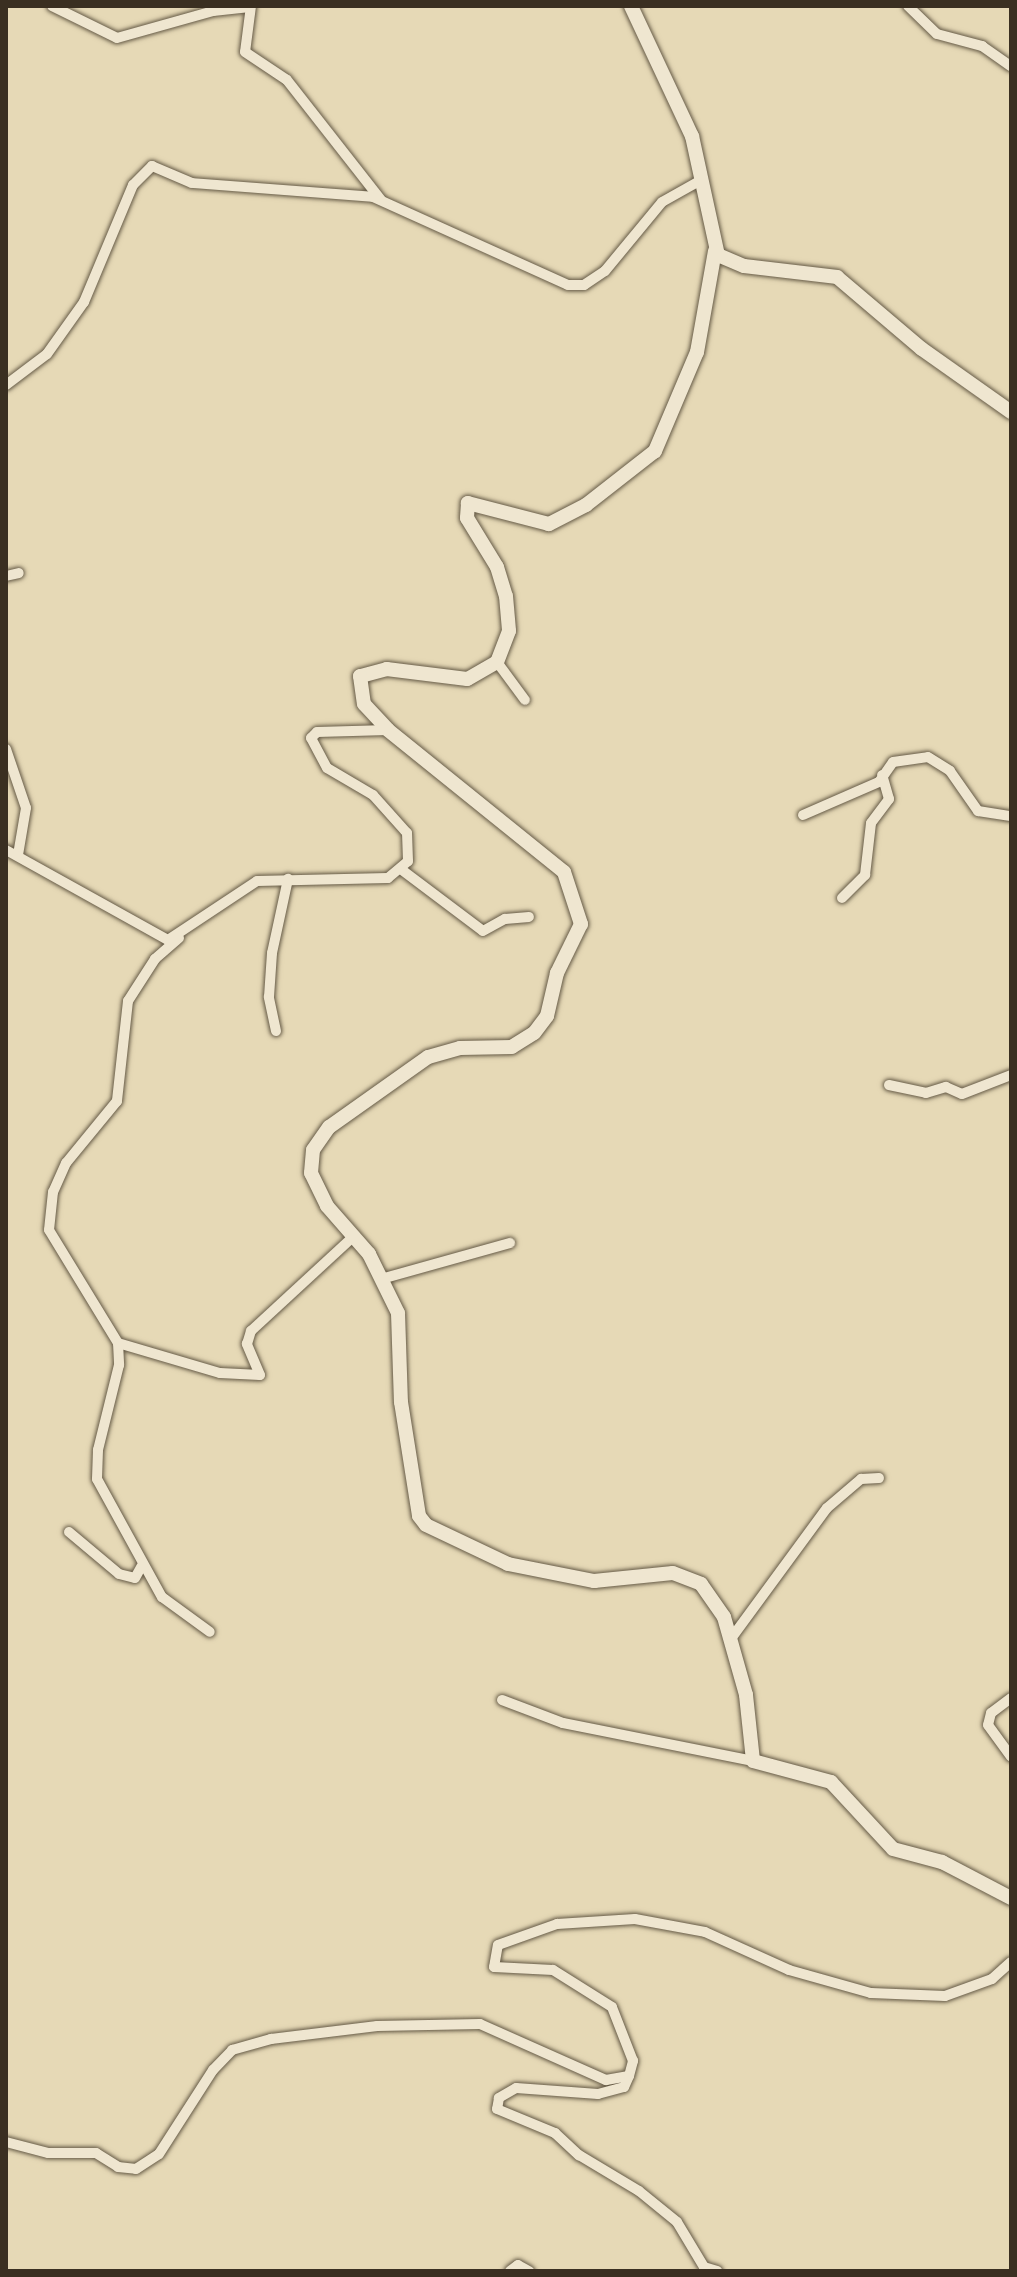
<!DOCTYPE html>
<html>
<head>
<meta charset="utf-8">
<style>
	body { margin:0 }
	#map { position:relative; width:1017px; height:2277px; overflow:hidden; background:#e6d9b6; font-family:"Libre Bodoni",serif }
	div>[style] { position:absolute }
	.roads { filter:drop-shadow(0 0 2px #655a46) drop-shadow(0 0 2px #655a46) }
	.street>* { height:10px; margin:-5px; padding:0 5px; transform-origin:5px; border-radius:5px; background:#efe6d0 }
	.secondary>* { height:14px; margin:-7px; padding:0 7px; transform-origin:7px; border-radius:7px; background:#efe6d0 }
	span { translate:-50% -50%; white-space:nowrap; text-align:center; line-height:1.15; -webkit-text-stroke:8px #efe6d0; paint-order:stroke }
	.frame { position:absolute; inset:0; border:8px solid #3a2f21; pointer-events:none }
</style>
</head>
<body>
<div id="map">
	<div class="roads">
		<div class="street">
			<i style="left:52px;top:6px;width:72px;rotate:26.2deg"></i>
			<i style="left:117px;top:38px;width:100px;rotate:-15.7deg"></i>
			<i style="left:213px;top:11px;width:37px;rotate:-6deg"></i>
			<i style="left:251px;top:6px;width:46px;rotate:97.4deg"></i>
			<i style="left:245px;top:52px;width:50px;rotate:33.7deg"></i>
			<i style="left:287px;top:80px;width:152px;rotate:51.9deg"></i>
			<i style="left:908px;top:6px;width:40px;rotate:44deg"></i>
			<i style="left:937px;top:34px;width:47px;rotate:14.9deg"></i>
			<i style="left:982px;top:46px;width:35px;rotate:35deg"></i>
			<i style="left:6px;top:385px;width:51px;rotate:-37.1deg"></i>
			<i style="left:47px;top:354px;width:64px;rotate:-54.6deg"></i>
			<i style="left:84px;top:302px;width:127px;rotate:-67.3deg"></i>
			<i style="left:133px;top:185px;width:27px;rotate:-45deg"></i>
			<i style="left:152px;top:166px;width:43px;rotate:23deg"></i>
			<i style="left:192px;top:183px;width:182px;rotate:4.4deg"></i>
			<i style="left:373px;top:197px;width:214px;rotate:24.3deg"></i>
			<i style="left:568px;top:285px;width:16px"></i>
			<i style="left:584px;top:285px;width:25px;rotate:-34deg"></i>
			<i style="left:605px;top:271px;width:89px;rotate:-50.4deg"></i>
			<i style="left:662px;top:202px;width:47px;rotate:-29.3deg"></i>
			<i style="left:6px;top:576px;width:13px;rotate:-13deg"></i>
			<i style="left:497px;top:662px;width:47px;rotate:53.6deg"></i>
			<i style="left:6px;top:749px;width:62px;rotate:71.3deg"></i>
			<i style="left:26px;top:808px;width:48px;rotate:99.7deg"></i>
			<i style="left:803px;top:815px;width:83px;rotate:-23.5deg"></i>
			<i style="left:879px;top:782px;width:24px;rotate:-55deg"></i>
			<i style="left:893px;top:762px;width:35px;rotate:-8deg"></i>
			<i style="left:928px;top:757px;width:26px;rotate:32deg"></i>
			<i style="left:950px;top:771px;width:49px;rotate:55deg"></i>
			<i style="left:978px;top:811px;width:33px;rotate:9deg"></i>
			<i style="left:6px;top:850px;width:185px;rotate:29.1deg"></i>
			<i style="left:168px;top:940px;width:107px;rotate:-33.5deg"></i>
			<i style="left:257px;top:881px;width:131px;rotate:-1.3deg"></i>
			<i style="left:388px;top:878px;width:26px;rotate:-40deg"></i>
			<i style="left:408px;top:861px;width:28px;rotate:-92deg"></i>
			<i style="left:407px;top:833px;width:51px;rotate:-131.8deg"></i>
			<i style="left:373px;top:795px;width:53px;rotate:-149.6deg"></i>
			<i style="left:327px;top:768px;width:34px;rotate:-118deg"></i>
			<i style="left:311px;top:738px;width:8px;rotate:-45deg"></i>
			<i style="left:317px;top:732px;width:71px;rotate:-1.6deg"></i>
			<i style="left:402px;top:870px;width:101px;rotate:37deg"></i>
			<i style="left:483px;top:931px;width:25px;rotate:-29deg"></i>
			<i style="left:505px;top:919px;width:24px;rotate:-5deg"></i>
			<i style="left:842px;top:898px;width:33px;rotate:-45deg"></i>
			<i style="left:865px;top:875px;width:52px;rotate:-83.4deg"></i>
			<i style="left:871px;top:823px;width:30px;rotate:-53deg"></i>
			<i style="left:889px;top:799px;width:25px;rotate:-106deg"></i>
			<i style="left:179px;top:938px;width:32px;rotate:139deg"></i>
			<i style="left:155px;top:959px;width:50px;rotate:122.7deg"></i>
			<i style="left:128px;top:1001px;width:101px;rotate:96.3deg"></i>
			<i style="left:117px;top:1101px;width:80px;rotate:129.4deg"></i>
			<i style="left:66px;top:1163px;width:32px;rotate:114deg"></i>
			<i style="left:53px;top:1192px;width:38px;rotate:96deg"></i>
			<i style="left:49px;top:1230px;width:132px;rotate:58.6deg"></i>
			<i style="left:118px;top:1343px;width:22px;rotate:87deg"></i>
			<i style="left:119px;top:1365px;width:88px;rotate:103.9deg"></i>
			<i style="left:98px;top:1450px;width:29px;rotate:92deg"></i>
			<i style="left:97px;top:1479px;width:135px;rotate:61.2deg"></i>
			<i style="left:162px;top:1597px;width:59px;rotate:36.1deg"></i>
			<i style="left:276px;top:1031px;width:35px;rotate:-102deg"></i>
			<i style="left:269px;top:997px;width:44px;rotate:-86.1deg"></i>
			<i style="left:272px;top:953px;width:76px;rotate:-77.8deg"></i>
			<i style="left:889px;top:1085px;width:38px;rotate:12deg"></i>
			<i style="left:926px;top:1093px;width:21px;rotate:-17deg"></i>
			<i style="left:946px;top:1087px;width:17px;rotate:24deg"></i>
			<i style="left:962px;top:1094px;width:53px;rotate:-21.2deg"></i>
			<i style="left:381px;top:1279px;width:134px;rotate:-15.6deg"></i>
			<i style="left:118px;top:1343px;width:106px;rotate:16.4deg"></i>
			<i style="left:220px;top:1373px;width:40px;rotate:2.9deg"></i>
			<i style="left:260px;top:1375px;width:34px;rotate:-113deg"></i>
			<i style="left:247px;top:1344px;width:14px;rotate:-73deg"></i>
			<i style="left:251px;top:1331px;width:139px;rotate:-42.7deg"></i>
			<i style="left:69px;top:1532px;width:65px;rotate:40deg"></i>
			<i style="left:119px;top:1574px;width:16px;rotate:14deg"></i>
			<i style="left:135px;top:1578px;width:13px;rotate:-61deg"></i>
			<i style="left:730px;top:1640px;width:164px;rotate:-53.7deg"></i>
			<i style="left:827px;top:1508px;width:45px;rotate:-40.5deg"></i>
			<i style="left:861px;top:1479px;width:18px;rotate:-3deg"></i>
			<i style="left:1011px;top:1698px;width:25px;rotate:143deg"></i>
			<i style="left:991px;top:1713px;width:12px;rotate:104deg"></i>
			<i style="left:988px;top:1725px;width:39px;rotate:54deg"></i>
			<i style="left:502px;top:1700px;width:65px;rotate:20.7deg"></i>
			<i style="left:563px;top:1723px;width:194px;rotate:11.3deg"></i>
			<i style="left:629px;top:2076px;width:12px;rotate:114deg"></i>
			<i style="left:624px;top:2087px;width:27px;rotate:165deg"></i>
			<i style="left:598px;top:2094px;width:82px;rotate:-175.8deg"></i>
			<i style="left:516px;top:2088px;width:20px;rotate:150deg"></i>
			<i style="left:499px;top:2098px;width:11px;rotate:100deg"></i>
			<i style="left:497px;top:2109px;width:63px;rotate:22.5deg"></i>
			<i style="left:555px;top:2133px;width:33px;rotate:43deg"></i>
			<i style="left:579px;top:2155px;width:70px;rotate:31deg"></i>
			<i style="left:639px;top:2191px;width:49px;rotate:39.2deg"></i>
			<i style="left:677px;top:2222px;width:52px;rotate:59deg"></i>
			<i style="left:704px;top:2267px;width:14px;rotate:17deg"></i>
			<i style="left:6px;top:2142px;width:43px;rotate:14.7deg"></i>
			<i style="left:48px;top:2153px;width:48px"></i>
			<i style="left:96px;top:2153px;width:26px;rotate:32deg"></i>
			<i style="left:118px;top:2167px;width:18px;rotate:6deg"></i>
			<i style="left:136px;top:2169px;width:27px;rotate:-33deg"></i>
			<i style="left:159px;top:2154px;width:100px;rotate:-57.3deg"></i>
			<i style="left:213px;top:2070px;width:28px;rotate:-46deg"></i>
			<i style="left:232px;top:2050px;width:41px;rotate:-15.8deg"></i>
			<i style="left:271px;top:2039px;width:107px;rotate:-7deg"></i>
			<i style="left:377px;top:2026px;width:103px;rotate:-1.1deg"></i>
			<i style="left:480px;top:2024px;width:138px;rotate:24deg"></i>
			<i style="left:606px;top:2080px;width:23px;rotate:-10deg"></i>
			<i style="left:629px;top:2076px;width:16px;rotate:-75deg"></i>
			<i style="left:633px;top:2061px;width:58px;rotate:-111.3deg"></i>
			<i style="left:612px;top:2007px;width:70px;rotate:-147.9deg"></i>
			<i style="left:553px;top:1970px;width:59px;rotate:-177.1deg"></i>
			<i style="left:494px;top:1967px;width:22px;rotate:-80deg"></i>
			<i style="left:498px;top:1945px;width:63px;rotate:-19.6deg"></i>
			<i style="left:557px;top:1924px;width:78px;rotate:-3.7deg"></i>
			<i style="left:635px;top:1919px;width:71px;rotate:10.5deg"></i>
			<i style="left:705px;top:1932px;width:92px;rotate:24.3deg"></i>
			<i style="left:789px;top:1970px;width:85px;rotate:15.7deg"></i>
			<i style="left:871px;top:1993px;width:74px;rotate:2.3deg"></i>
			<i style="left:945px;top:1996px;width:50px;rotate:-19.9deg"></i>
			<i style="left:992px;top:1979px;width:25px;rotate:-42deg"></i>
			<i style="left:510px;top:2271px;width:10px;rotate:-37deg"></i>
			<i style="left:518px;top:2265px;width:13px;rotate:29deg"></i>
		</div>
		<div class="secondary">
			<i style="left:631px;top:6px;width:144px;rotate:64.9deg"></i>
			<i style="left:692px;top:136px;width:122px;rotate:77.7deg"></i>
			<i style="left:718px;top:255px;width:28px;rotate:23deg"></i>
			<i style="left:744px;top:266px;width:94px;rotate:6.7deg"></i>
			<i style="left:837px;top:277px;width:111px;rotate:40.3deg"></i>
			<i style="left:922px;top:349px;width:109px;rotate:35.3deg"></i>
			<i style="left:715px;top:251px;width:103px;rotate:100.1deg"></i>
			<i style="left:697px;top:352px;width:108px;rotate:113deg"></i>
			<i style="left:655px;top:451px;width:88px;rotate:142deg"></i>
			<i style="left:586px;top:505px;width:42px;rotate:152.8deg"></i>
			<i style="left:549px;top:524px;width:84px;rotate:-165.5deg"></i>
			<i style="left:468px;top:503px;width:15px;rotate:94deg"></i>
			<i style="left:467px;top:518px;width:57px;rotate:58.5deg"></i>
			<i style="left:497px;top:567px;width:30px;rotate:73deg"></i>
			<i style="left:506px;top:596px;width:35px;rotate:85deg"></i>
			<i style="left:509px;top:631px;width:33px;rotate:111deg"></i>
			<i style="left:497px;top:662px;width:34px;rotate:150deg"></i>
			<i style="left:467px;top:679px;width:81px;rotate:-172.9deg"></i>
			<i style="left:387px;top:669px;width:28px;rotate:165deg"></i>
			<i style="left:360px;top:676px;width:28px;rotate:82deg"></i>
			<i style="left:364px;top:704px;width:35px;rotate:47deg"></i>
			<i style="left:388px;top:730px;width:226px;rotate:38.9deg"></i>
			<i style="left:564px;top:872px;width:55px;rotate:71.9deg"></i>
			<i style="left:581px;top:924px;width:55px;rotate:116.1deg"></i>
			<i style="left:557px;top:973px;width:44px;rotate:103.1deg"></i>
			<i style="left:547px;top:1016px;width:21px;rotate:127deg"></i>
			<i style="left:534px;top:1033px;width:26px;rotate:148deg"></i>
			<i style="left:512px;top:1047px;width:52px;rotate:178.9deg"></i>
			<i style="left:460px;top:1048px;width:33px;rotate:164deg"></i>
			<i style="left:428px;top:1057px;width:121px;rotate:144.7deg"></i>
			<i style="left:329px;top:1127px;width:28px;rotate:125deg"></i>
			<i style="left:313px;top:1150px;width:23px;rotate:95deg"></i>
			<i style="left:311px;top:1173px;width:37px;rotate:64deg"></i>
			<i style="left:327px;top:1206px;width:64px;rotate:48.8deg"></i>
			<i style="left:369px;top:1254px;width:66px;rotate:63.8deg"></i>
			<i style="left:398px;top:1313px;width:89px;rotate:88.1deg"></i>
			<i style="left:401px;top:1402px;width:115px;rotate:81deg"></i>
			<i style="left:419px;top:1516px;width:11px;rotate:52deg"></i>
			<i style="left:426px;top:1525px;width:91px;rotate:25.4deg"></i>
			<i style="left:508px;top:1564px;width:88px;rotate:11.2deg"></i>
			<i style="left:594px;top:1581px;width:79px;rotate:-5.8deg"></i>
			<i style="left:673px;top:1573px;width:30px;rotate:21deg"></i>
			<i style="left:701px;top:1584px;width:40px;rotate:55.1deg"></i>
			<i style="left:724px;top:1617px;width:81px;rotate:74.2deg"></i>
			<i style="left:746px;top:1695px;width:66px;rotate:83.9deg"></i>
			<i style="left:753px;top:1761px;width:81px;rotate:15.1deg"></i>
			<i style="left:831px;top:1782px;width:91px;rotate:47.2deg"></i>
			<i style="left:893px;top:1849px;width:51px;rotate:14.9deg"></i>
			<i style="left:942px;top:1862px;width:78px;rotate:27.6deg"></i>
		</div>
	</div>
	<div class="frame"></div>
</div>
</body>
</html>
